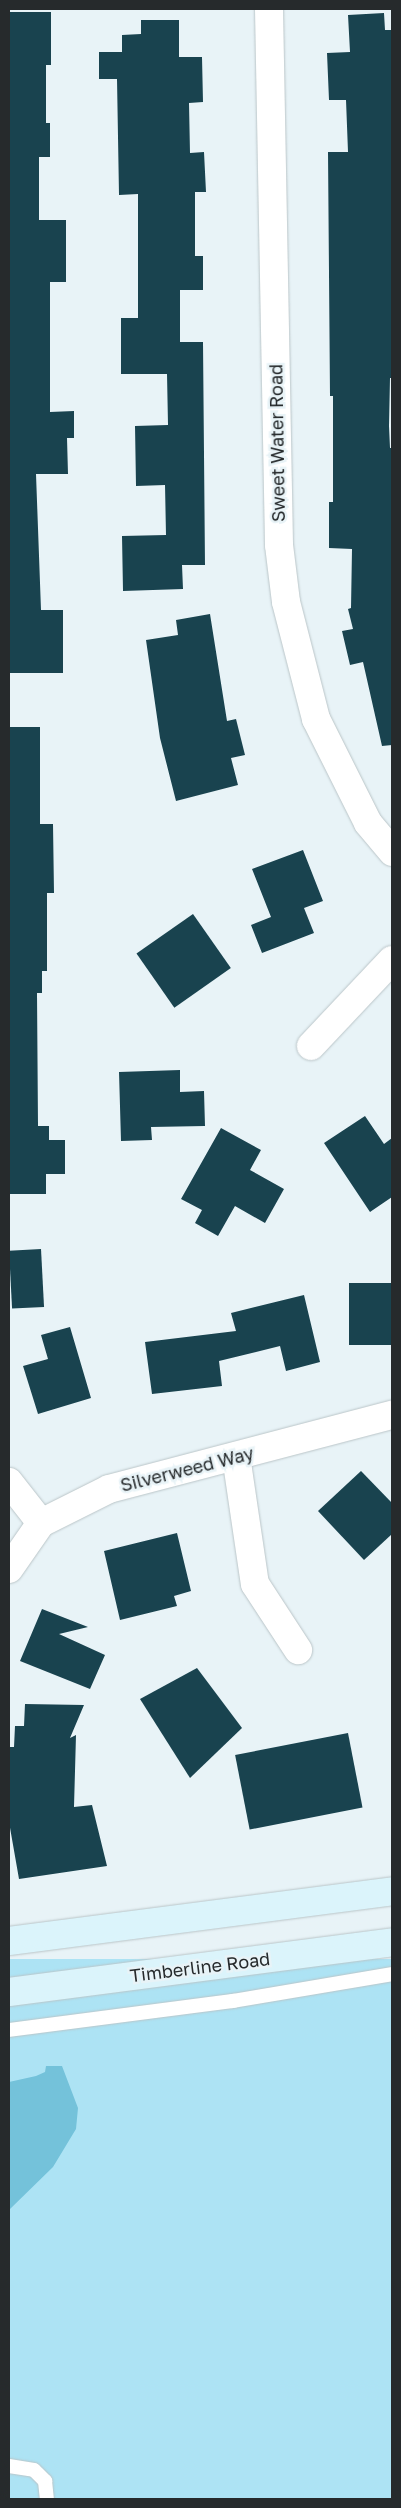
<!DOCTYPE html>
<html>
<head>
<meta charset="utf-8">
<style>
	body { margin:0 }
	#map { position:relative; width:401px; height:2508px; overflow:hidden; background:#e8f3f7; font-family:"Golos Text",sans-serif }
	div>[style] { position:absolute }
	.green>* { inset:0; background:#ade3f4; transform-origin:0 0 }
	.water>* { inset:0; background:#74c2da }
	.building>* { inset:0; background:#19434f; transform-origin:0 0 }
	.roads { filter:drop-shadow(0 0 1px #bac5c8) drop-shadow(0 0 1px #bac5c8) }
	.lane>* { height:14px; margin:-7px; padding:0 7px; transform-origin:7px; border-radius:7px; background:#fff }
	.street>* { height:28px; margin:-14px; padding:0 14px; transform-origin:14px; border-radius:14px; background:#fff }
	.secondary>* { height:28px; margin:-14px; padding:0 14px; transform-origin:14px; border-radius:14px; background:#dbf4fb }
	span { translate:-50% -50%; white-space:nowrap; text-align:center; line-height:1.15; -webkit-text-stroke:5px #e8f3f7; paint-order:stroke }
	.street-label { font-size:18px; color:#262a2c }
	.frame { position:absolute; inset:0; border:10px solid #262a2c; pointer-events:none }
</style>
</head>
<body>
<div id="map">
	<div class="green">
		<i style="left:392px;top:1959px;width:540px;height:387px;rotate:90deg"></i>
	</div>
	<div class="water">
		<i style="clip-path:polygon(46px 2066px,62px 2066px,78px 2108px,76px 2129px,53px 2167px,9px 2210px,9px 2082px,36px 2076px,45px 2072px)"></i>
	</div>
	<div class="building">
		<i style="clip-path:polygon(9px 12px,51px 12px,51px 65px,46px 65px,46px 123px,50px 123px,50px 157px,39px 157px,39px 220px,66px 220px,66px 282px,50px 282px,50px 412px,74px 411px,74px 438px,67px 438px,68px 474px,36px 474px,41px 610px,63px 610px,63px 673px,9px 673px)"></i>
		<i style="clip-path:polygon(384px 13px,385px 30px,392px 30px,392px 378px,390px 378px,389px 426px,390px 448px,392px 448px,392px 745px,382px 746px,363px 662px,350px 665px,342px 631px,353px 629px,348px 609px,351px 608px,352px 549px,329px 548px,329px 502px,333px 502px,333px 396px,330px 396px,328px 152px,348px 152px,346px 100px,329px 100px,327px 53px,350px 52px,348px 15px)"></i>
		<i style="clip-path:polygon(141px 20px,179px 20px,179px 57px,202px 57px,203px 102px,189px 103px,190px 153px,204px 152px,206px 192px,195px 192px,195px 256px,203px 256px,203px 290px,180px 290px,180px 342px,203px 342px,205px 565px,182px 565px,183px 589px,123px 591px,122px 536px,166px 535px,165px 485px,136px 486px,135px 426px,168px 425px,167px 374px,121px 374px,121px 318px,138px 318px,138px 194px,119px 195px,117px 79px,99px 79px,99px 52px,122px 52px,122px 35px,141px 34px)"></i>
		<i style="clip-path:polygon(210px 614px,227px 721px,236px 719px,245px 755px,231px 758px,238px 785px,176px 801px,160px 738px,146px 640px,178px 635px,176px 620px)"></i>
		<i style="clip-path:polygon(9px 727px,40px 727px,40px 824px,53px 824px,54px 893px,47px 893px,47px 971px,42px 971px,42px 993px,37px 993px,38px 1126px,49px 1126px,49px 1140px,65px 1140px,65px 1174px,46px 1174px,46px 1194px,9px 1194px)"></i>
		<i style="clip-path:polygon(303px 850px,323px 901px,304px 908px,314px 933px,262px 953px,251px 925px,271px 917px,252px 869px)"></i>
		<i style="left:193px;top:914px;width:66px;height:69px;rotate:55deg"></i>
		<i style="clip-path:polygon(180px 1070px,180px 1092px,204px 1091px,205px 1126px,151px 1127px,152px 1140px,121px 1141px,119px 1072px)"></i>
		<i style="clip-path:polygon(365px 1116px,384px 1144px,392px 1138px,392px 1197px,370px 1212px,324px 1143px)"></i>
		<i style="clip-path:polygon(221px 1128px,261px 1150px,250px 1170px,284px 1189px,265px 1223px,235px 1206px,218px 1236px,195px 1223px,202px 1210px,181px 1199px)"></i>
		<i style="left:41px;top:1249px;width:58px;height:32px;rotate:87deg"></i>
		<i style="left:392px;top:1283px;width:62px;height:43px;rotate:90deg"></i>
		<i style="clip-path:polygon(304px 1295px,320px 1362px,286px 1371px,280px 1346px,219px 1361px,222px 1386px,152px 1394px,145px 1342px,236px 1331px,231px 1313px)"></i>
		<i style="clip-path:polygon(70px 1327px,91px 1398px,38px 1414px,23px 1366px,48px 1359px,41px 1335px)"></i>
		<i style="clip-path:polygon(361px 1471px,392px 1503px,392px 1534px,364px 1560px,318px 1511px)"></i>
		<i style="clip-path:polygon(177px 1533px,191px 1591px,174px 1596px,177px 1606px,120px 1620px,104px 1551px)"></i>
		<i style="clip-path:polygon(42px 1609px,88px 1627px,59px 1634px,105px 1655px,90px 1689px,20px 1661px)"></i>
		<i style="clip-path:polygon(197px 1668px,242px 1728px,190px 1778px,140px 1699px)"></i>
		<i style="clip-path:polygon(25px 1704px,84px 1705px,70px 1738px,76px 1735px,74px 1807px,92px 1805px,107px 1866px,19px 1879px,9px 1822px,9px 1747px,14px 1747px,15px 1726px,24px 1726px)"></i>
		<i style="left:348px;top:1733px;width:76px;height:115px;rotate:79deg"></i>
	</div>
	<div class="roads">
		<div class="lane">
			<i style="left:9px;top:2030px;width:226px;rotate:-7.4deg"></i>
			<i style="left:233px;top:2001px;width:161px;rotate:-9.6deg"></i>
			<i style="left:9px;top:2466px;width:25px;rotate:9deg"></i>
			<i style="left:34px;top:2470px;width:16px;rotate:45deg"></i>
			<i style="left:45px;top:2481px;width:18px;rotate:84deg"></i>
		</div>
		<div class="street">
			<i style="left:269px;top:9px;width:536px;rotate:88.93deg"></i>
			<i style="left:279px;top:545px;width:57px;rotate:83deg"></i>
			<i style="left:286px;top:602px;width:121px;rotate:75.6deg"></i>
			<i style="left:316px;top:719px;width:116px;rotate:63.4deg"></i>
			<i style="left:368px;top:823px;width:38px;rotate:50deg"></i>
			<i style="left:311px;top:1046px;width:118px;rotate:-46.7deg"></i>
			<i style="left:236px;top:1456px;width:129px;rotate:81.6deg"></i>
			<i style="left:255px;top:1584px;width:79px;rotate:56.9deg"></i>
			<i style="left:9px;top:1482px;width:52px;rotate:52deg"></i>
			<i style="left:9px;top:1569px;width:56px;rotate:-55.2deg"></i>
			<i style="left:41px;top:1523px;width:76px;rotate:-26.6deg"></i>
			<i style="left:109px;top:1489px;width:293px;rotate:-14.7deg"></i>
		</div>
		<div class="secondary">
			<i style="left:9px;top:1941px;width:386px;rotate:-7.4deg"></i>
			<i style="left:9px;top:1992px;width:386px;rotate:-7.4deg"></i>
		</div>
	</div>
	<div class="street-label">
		<span style="left:277px;top:443px;rotate:-91deg">Sweet Water Road</span>
		<span style="left:187px;top:1469px;rotate:-14deg">Silverweed Way</span>
		<span style="left:200px;top:1967px;rotate:-7deg">Timberline Road</span>
	</div>
	<div class="frame"></div>
</div>
</body>
</html>
